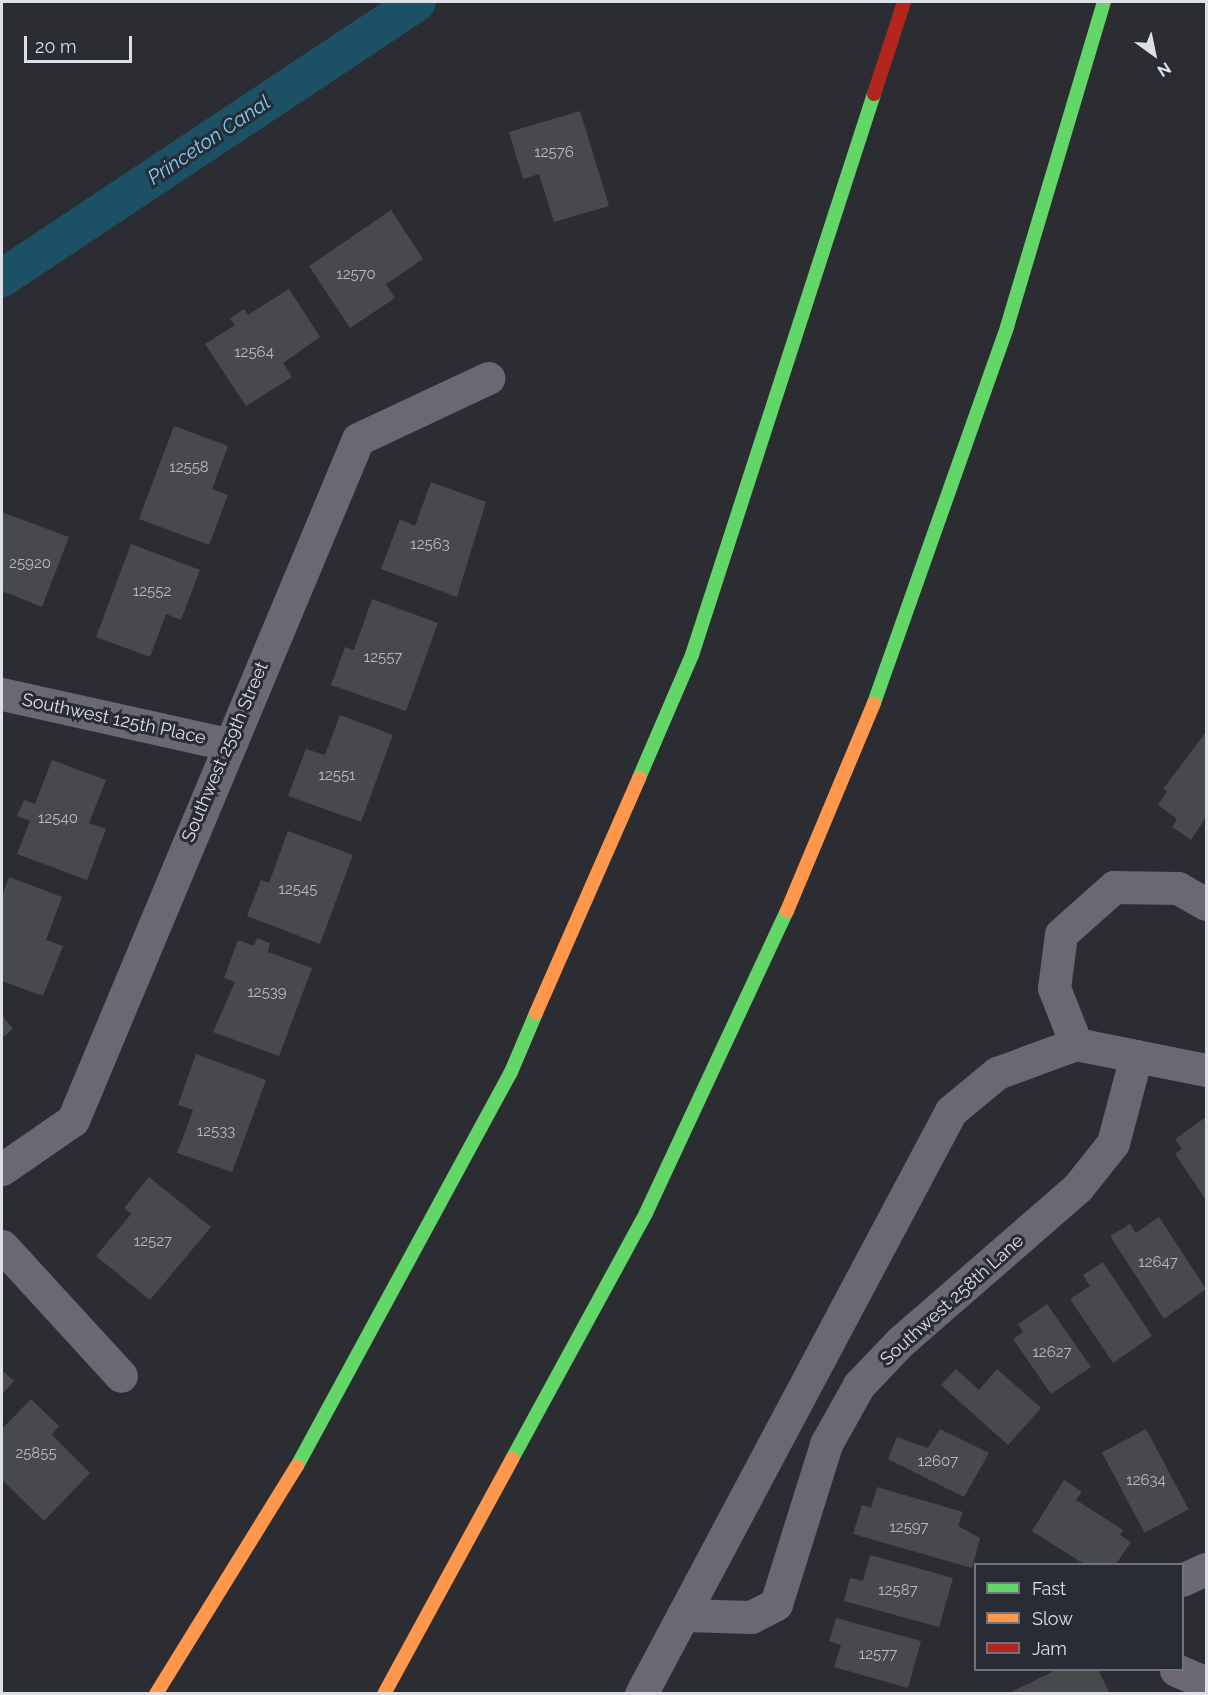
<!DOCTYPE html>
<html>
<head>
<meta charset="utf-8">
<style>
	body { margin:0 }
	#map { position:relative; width:1208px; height:1695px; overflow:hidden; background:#2c2d32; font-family:Raleway,sans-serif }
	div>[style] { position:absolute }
	.canal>* { height:38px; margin:-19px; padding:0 19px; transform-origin:19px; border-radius:19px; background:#1b5065 }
	.building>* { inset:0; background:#48494d; transform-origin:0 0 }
	.street>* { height:33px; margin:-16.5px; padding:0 16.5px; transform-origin:16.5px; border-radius:16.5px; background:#6b6873 }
	.fast>* { height:14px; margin:-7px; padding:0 7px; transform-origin:7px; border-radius:7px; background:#63d668 }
	.slow>* { height:14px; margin:-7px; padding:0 7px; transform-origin:7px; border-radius:7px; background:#ff974d }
	.jam>* { height:14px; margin:-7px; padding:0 7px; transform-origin:7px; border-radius:7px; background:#b3261e }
	span { translate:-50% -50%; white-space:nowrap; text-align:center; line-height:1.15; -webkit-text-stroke:6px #292b35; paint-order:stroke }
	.number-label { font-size:15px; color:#b8bac0 }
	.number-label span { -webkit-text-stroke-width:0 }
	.street-label { font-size:18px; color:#dee0e7 }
	.water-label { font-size:20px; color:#7ad2f7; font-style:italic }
	.frame { position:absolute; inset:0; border:3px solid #dee0e7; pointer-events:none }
	.legend { position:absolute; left:974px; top:1563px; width:210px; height:108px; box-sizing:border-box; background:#292b35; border:2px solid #71737c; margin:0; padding:8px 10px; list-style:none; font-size:18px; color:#dee0e7 }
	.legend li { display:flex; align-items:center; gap:12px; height:30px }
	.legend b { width:30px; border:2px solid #71737c }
	.north { position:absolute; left:1124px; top:24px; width:60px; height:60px; -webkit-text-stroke:4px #292b35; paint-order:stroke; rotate:147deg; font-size:16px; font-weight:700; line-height:24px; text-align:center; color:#dee0e7 }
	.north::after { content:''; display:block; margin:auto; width:21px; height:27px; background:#dee0e7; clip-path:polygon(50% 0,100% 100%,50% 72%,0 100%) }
	.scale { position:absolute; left:24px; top:36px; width:108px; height:27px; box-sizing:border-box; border:3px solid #dee0e7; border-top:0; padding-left:8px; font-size:18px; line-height:21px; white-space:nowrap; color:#dee0e7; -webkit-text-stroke:4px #292b35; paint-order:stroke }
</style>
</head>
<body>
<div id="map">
	<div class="canal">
		<i style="left:2px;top:278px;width:498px;rotate:-33.6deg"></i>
	</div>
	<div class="building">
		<i style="clip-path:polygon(580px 111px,609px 206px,554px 222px,539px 174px,523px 179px,509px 132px)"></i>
		<i style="clip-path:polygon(391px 210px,423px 259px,386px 284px,395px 298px,350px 328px,309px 266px)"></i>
		<i style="clip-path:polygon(289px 289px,320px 337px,283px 363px,292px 377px,246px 406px,205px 344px,235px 325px,230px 319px,244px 309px,248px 315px)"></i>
		<i style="clip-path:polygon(174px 426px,228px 446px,212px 489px,228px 495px,209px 545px,139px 519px)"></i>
		<i style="clip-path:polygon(431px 482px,486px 502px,457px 597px,381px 569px,400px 519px,415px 526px)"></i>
		<i style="clip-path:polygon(2px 512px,69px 537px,42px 607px,2px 591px)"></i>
		<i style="clip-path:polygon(131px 544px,200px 570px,181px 620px,166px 614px,150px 657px,96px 637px)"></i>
		<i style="clip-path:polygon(372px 599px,438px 623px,406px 711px,331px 685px,345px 647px,354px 650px)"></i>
		<i style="clip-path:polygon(340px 715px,393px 735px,361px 822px,288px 796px,306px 749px,325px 755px)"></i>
		<i style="clip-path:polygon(1206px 732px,1206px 817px,1191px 840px,1172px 827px,1177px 819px,1158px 805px,1167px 791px,1163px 789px)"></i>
		<i style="clip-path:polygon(52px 760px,106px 780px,89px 823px,106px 829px,87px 880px,17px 854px,30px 821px,17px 816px,24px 800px,35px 804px)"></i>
		<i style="clip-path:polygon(288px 831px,353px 855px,320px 944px,247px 916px,261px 880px,269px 883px)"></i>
		<i style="clip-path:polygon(9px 877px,62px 897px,46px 940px,63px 946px,43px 996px,2px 981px,2px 896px)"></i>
		<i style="clip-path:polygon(257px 938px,270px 943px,268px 952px,312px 968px,279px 1056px,213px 1032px,235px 982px,224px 978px,238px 940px,254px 946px)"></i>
		<i style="clip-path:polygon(2px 1015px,13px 1029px,2px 1038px)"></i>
		<i style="clip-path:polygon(196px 1054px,266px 1080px,232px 1172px,177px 1153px,193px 1110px,178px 1105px)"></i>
		<i style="clip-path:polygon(1206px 1117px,1206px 1200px,1175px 1154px,1182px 1149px,1175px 1139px)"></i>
		<i style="clip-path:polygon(149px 1177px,211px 1227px,150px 1300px,96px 1256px,131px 1214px,124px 1208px)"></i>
		<i style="clip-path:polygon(1159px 1217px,1206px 1289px,1164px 1319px,1110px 1236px,1130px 1224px,1136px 1233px)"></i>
		<i style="clip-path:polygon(1103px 1262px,1152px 1336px,1113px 1363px,1070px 1299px,1090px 1286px,1083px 1275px)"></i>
		<i style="clip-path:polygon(1047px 1304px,1091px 1367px,1051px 1394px,1013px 1339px,1023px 1332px,1018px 1324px)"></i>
		<i style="clip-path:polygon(956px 1369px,979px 1390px,997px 1369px,1041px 1408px,1008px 1445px,941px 1385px)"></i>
		<i style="clip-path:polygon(2px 1370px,14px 1381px,2px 1394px)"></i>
		<i style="clip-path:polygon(31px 1399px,59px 1426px,52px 1435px,90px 1473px,44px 1521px,2px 1480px,2px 1429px)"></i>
		<i style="clip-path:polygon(940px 1429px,989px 1453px,964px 1497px,888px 1459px,897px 1437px,928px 1448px)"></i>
		<i style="left:1146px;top:1429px;width:91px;height:50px;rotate:62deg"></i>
		<i style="clip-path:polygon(1064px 1480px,1082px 1492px,1076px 1500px,1123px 1530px,1120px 1535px,1131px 1542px,1116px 1564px,1084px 1564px,1032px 1531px)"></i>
		<i style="clip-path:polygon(877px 1487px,963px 1512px,958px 1526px,980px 1538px,972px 1568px,853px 1534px,862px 1505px,871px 1508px)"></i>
		<i style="clip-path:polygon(870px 1555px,953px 1578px,939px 1627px,844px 1601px,850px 1578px,863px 1581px)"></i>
		<i style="clip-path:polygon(836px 1618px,921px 1641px,908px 1688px,834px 1667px,841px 1645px,829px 1641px)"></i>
		<i style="clip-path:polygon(1056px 1670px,1098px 1670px,1110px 1694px,1007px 1694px)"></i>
	</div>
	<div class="street">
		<i style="left:2px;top:694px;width:230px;rotate:12.5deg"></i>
		<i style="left:1076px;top:1044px;width:60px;rotate:-111.4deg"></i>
		<i style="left:1054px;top:988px;width:54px;rotate:-82.6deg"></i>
		<i style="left:1061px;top:934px;width:71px;rotate:-41.6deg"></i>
		<i style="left:1114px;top:887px;width:64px;rotate:0.9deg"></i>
		<i style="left:1178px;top:888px;width:32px;rotate:30deg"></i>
		<i style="left:1076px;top:1044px;width:133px;rotate:11.3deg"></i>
		<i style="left:2px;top:1169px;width:86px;rotate:-34.6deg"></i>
		<i style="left:73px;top:1120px;width:738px;rotate:-67.29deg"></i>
		<i style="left:358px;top:439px;width:144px;rotate:-25.1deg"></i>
		<i style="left:2px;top:1246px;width:176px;rotate:47.5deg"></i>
		<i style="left:1182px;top:1580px;width:26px;rotate:-25deg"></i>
		<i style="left:683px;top:1615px;width:68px;rotate:1.7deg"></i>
		<i style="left:751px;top:1617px;width:28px;rotate:-27deg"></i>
		<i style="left:776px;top:1604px;width:168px;rotate:-72.6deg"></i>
		<i style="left:826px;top:1444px;width:68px;rotate:-60.8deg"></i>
		<i style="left:859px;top:1385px;width:59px;rotate:-46.4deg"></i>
		<i style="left:900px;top:1342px;width:236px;rotate:-41deg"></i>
		<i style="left:1078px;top:1187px;width:56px;rotate:-51.5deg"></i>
		<i style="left:1113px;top:1143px;width:90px;rotate:-75.2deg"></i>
		<i style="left:1176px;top:1670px;width:33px;rotate:23deg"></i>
		<i style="left:641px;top:1694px;width:660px;rotate:-62deg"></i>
		<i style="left:951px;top:1111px;width:60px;rotate:-39.6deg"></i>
		<i style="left:997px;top:1073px;width:84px;rotate:-20.2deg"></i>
	</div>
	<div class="fast">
		<i style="left:874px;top:703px;width:399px;rotate:-70.5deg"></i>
		<i style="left:1007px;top:327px;width:339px;rotate:-73.4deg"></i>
		<i style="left:639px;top:778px;width:134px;rotate:-66.7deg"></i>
		<i style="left:692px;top:655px;width:590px;rotate:-72.03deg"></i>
		<i style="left:512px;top:1459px;width:280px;rotate:-61.4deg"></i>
		<i style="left:646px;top:1213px;width:333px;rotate:-65deg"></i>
		<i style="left:297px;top:1466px;width:448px;rotate:-61.5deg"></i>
		<i style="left:511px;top:1072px;width:64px;rotate:-67deg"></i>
	</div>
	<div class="slow">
		<i style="left:787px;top:911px;width:225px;rotate:-67.3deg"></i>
		<i style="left:536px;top:1013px;width:257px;rotate:-66.3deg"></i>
		<i style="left:156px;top:1694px;width:268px;rotate:-58.3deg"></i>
		<i style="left:384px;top:1694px;width:268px;rotate:-61.4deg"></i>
	</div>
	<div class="jam">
		<i style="left:874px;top:94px;width:97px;rotate:-71.9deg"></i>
	</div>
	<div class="number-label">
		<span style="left:554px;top:153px">12576</span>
		<span style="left:356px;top:275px">12570</span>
		<span style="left:254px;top:353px">12564</span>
		<span style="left:189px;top:468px">12558</span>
		<span style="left:430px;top:545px">12563</span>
		<span style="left:30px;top:564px">25920</span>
		<span style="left:152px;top:592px">12552</span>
		<span style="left:383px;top:658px">12557</span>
		<span style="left:337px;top:776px">12551</span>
		<span style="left:58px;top:819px">12540</span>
		<span style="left:298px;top:890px">12545</span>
		<span style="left:267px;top:993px">12539</span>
		<span style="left:216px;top:1132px">12533</span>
		<span style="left:153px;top:1242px">12527</span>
		<span style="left:1158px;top:1263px">12647</span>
		<span style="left:1052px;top:1353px">12627</span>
		<span style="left:36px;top:1454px">25855</span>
		<span style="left:938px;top:1462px">12607</span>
		<span style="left:1146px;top:1481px">12634</span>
		<span style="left:909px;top:1528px">12597</span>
		<span style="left:898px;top:1591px">12587</span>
		<span style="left:878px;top:1655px">12577</span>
	</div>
	<div class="street-label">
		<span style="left:114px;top:719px;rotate:12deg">Southwest 125th Place</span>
		<span style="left:225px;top:752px;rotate:-67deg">Southwest 259th Street</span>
		<span style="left:952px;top:1300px;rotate:-42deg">Southwest 258th Lane</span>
	</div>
	<div class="water-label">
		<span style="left:209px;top:140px;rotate:-34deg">Princeton Canal</span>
	</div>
	<div class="frame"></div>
	<ul class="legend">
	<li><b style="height:8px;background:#63d668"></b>Fast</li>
	<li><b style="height:8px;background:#ff974d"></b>Slow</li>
	<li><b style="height:8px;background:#b3261e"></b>Jam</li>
	</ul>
	<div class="north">N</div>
	<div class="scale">20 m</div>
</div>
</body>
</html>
